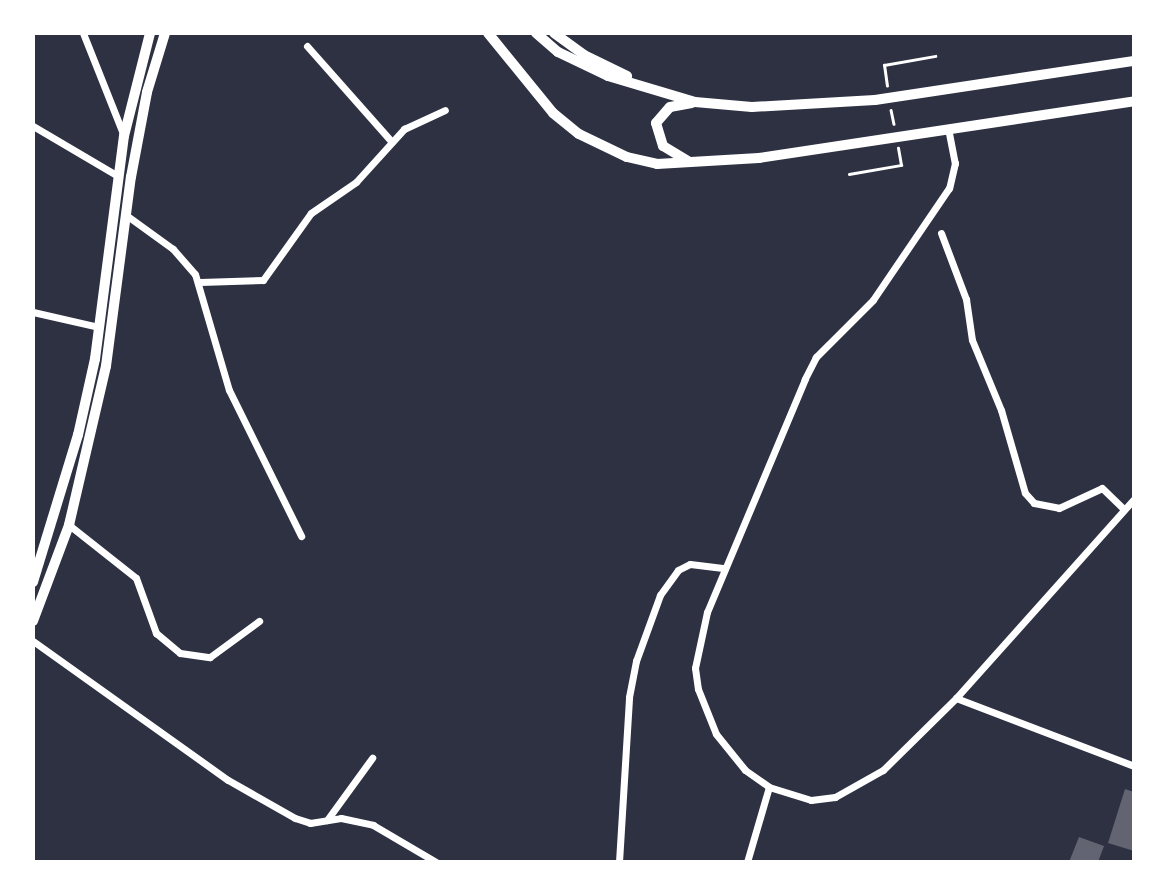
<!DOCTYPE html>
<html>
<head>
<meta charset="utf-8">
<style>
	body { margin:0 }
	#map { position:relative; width:1167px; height:895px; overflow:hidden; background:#2d3142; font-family:Montserrat,sans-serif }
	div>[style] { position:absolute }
	.building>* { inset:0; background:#626471 }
	.path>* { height:2.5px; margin:-1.25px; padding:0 1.25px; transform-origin:1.25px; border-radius:1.25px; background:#fff }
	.minor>* { height:7px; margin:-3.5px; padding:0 3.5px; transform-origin:3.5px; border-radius:3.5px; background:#fff }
	.secondary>* { height:10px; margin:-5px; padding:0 5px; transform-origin:5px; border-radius:5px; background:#fff }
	span { translate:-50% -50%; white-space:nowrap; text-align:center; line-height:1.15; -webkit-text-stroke:7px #fff; paint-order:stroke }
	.frame { position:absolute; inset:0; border:35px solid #fff; pointer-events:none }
</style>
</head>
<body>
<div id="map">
	<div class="building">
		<i style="clip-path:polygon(1125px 789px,1134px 792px,1134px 851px,1108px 843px)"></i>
		<i style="clip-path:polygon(1079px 837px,1104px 846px,1098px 862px,1069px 862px)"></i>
	</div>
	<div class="path">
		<i style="left:887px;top:86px;width:21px;rotate:-98deg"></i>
		<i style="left:884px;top:65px;width:52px;rotate:-10deg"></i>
		<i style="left:891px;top:110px;width:14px;rotate:78deg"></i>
		<i style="left:849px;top:174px;width:53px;rotate:-9.8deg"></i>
		<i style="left:901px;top:165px;width:17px;rotate:-100deg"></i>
	</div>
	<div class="minor">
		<i style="left:83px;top:33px;width:111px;rotate:68.3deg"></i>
		<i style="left:307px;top:46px;width:128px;rotate:48.5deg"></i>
		<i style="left:33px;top:126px;width:99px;rotate:30.5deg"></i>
		<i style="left:948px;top:128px;width:36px;rotate:79deg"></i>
		<i style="left:955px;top:163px;width:26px;rotate:103deg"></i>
		<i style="left:949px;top:188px;width:135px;rotate:124.2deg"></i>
		<i style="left:873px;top:300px;width:81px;rotate:135deg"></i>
		<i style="left:816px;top:357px;width:25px;rotate:117deg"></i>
		<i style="left:805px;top:379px;width:253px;rotate:112.8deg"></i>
		<i style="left:707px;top:612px;width:57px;rotate:102.1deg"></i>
		<i style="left:695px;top:668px;width:21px;rotate:82deg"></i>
		<i style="left:698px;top:689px;width:48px;rotate:68.2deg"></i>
		<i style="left:716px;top:734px;width:46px;rotate:51.1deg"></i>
		<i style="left:745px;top:770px;width:29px;rotate:35deg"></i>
		<i style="left:769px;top:787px;width:44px;rotate:17.2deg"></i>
		<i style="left:811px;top:800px;width:24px;rotate:-7deg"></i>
		<i style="left:835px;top:797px;width:55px;rotate:-29.4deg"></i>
		<i style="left:883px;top:770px;width:103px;rotate:-44.6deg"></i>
		<i style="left:956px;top:698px;width:191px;rotate:20.9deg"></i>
		<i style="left:126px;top:215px;width:58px;rotate:35.9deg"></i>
		<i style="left:173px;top:249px;width:33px;rotate:49deg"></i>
		<i style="left:195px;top:274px;width:121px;rotate:73.7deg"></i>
		<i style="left:229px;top:390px;width:163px;rotate:63.7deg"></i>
		<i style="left:941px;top:233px;width:71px;rotate:69.3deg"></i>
		<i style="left:966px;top:299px;width:41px;rotate:81.7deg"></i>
		<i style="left:972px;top:340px;width:76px;rotate:67.5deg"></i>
		<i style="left:1001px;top:410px;width:86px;rotate:73.9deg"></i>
		<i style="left:1025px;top:493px;width:13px;rotate:48deg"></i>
		<i style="left:1034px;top:503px;width:25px;rotate:11deg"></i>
		<i style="left:1059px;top:508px;width:47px;rotate:-24.9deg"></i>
		<i style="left:1102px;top:488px;width:29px;rotate:44deg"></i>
		<i style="left:200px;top:282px;width:63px;rotate:-1.8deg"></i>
		<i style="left:263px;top:280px;width:82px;rotate:-54.4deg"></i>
		<i style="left:311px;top:213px;width:55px;rotate:-34.6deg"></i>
		<i style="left:356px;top:182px;width:72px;rotate:-47.8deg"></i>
		<i style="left:404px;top:129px;width:45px;rotate:-24.9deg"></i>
		<i style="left:33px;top:312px;width:68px;rotate:12.8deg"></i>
		<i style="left:69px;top:525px;width:85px;rotate:38.3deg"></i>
		<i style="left:136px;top:578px;width:59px;rotate:70deg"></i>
		<i style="left:156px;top:633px;width:31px;rotate:40deg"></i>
		<i style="left:180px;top:653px;width:30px;rotate:8deg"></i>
		<i style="left:210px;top:657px;width:61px;rotate:-36.3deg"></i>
		<i style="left:33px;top:641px;width:239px;rotate:35.5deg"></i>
		<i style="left:228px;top:780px;width:77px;rotate:29.6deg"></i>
		<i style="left:295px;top:818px;width:16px;rotate:18deg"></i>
		<i style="left:310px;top:823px;width:31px;rotate:-9deg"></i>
		<i style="left:341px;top:818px;width:33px;rotate:12deg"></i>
		<i style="left:373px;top:825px;width:73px;rotate:30.4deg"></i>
		<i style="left:956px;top:698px;width:267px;rotate:-48.2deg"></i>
		<i style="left:327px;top:820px;width:77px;rotate:-54deg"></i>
		<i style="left:619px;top:862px;width:165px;rotate:-86.5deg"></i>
		<i style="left:629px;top:697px;width:37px;rotate:-79deg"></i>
		<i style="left:636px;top:661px;width:70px;rotate:-70deg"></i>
		<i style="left:660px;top:595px;width:31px;rotate:-54deg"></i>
		<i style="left:678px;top:570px;width:13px;rotate:-27deg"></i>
		<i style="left:690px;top:564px;width:35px;rotate:7deg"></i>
		<i style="left:747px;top:862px;width:78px;rotate:-73.7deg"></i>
	</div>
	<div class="secondary">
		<i style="left:488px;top:33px;width:103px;rotate:50.9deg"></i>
		<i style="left:553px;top:113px;width:33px;rotate:39deg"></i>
		<i style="left:579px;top:134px;width:53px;rotate:25.6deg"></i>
		<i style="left:627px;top:157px;width:31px;rotate:13deg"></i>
		<i style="left:657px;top:164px;width:102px;rotate:-3.4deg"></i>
		<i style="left:759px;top:158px;width:379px;rotate:-8.6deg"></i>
		<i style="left:536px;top:33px;width:29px;rotate:41deg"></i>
		<i style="left:558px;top:52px;width:55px;rotate:25.6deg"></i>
		<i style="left:608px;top:76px;width:91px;rotate:16.6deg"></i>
		<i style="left:695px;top:102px;width:57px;rotate:5deg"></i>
		<i style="left:752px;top:107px;width:123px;rotate:-3.3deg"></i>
		<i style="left:875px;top:100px;width:262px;rotate:-8.6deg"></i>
		<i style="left:554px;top:33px;width:37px;rotate:36deg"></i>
		<i style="left:584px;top:55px;width:48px;rotate:26deg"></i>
		<i style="left:688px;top:161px;width:29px;rotate:-149deg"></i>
		<i style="left:663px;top:146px;width:24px;rotate:-107deg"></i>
		<i style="left:656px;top:123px;width:21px;rotate:-49deg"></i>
		<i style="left:670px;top:107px;width:22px;rotate:-10deg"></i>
		<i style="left:33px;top:582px;width:154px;rotate:-73deg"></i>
		<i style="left:78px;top:435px;width:78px;rotate:-77.4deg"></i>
		<i style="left:95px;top:359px;width:225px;rotate:-82.6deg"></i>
		<i style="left:124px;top:136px;width:106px;rotate:-75.8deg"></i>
		<i style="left:33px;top:621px;width:103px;rotate:-69.4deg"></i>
		<i style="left:69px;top:525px;width:163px;rotate:-76.9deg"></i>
		<i style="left:106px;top:366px;width:191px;rotate:-82.5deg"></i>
		<i style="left:131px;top:177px;width:86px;rotate:-79.3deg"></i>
		<i style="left:147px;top:92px;width:62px;rotate:-73deg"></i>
	</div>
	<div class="frame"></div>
</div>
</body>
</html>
